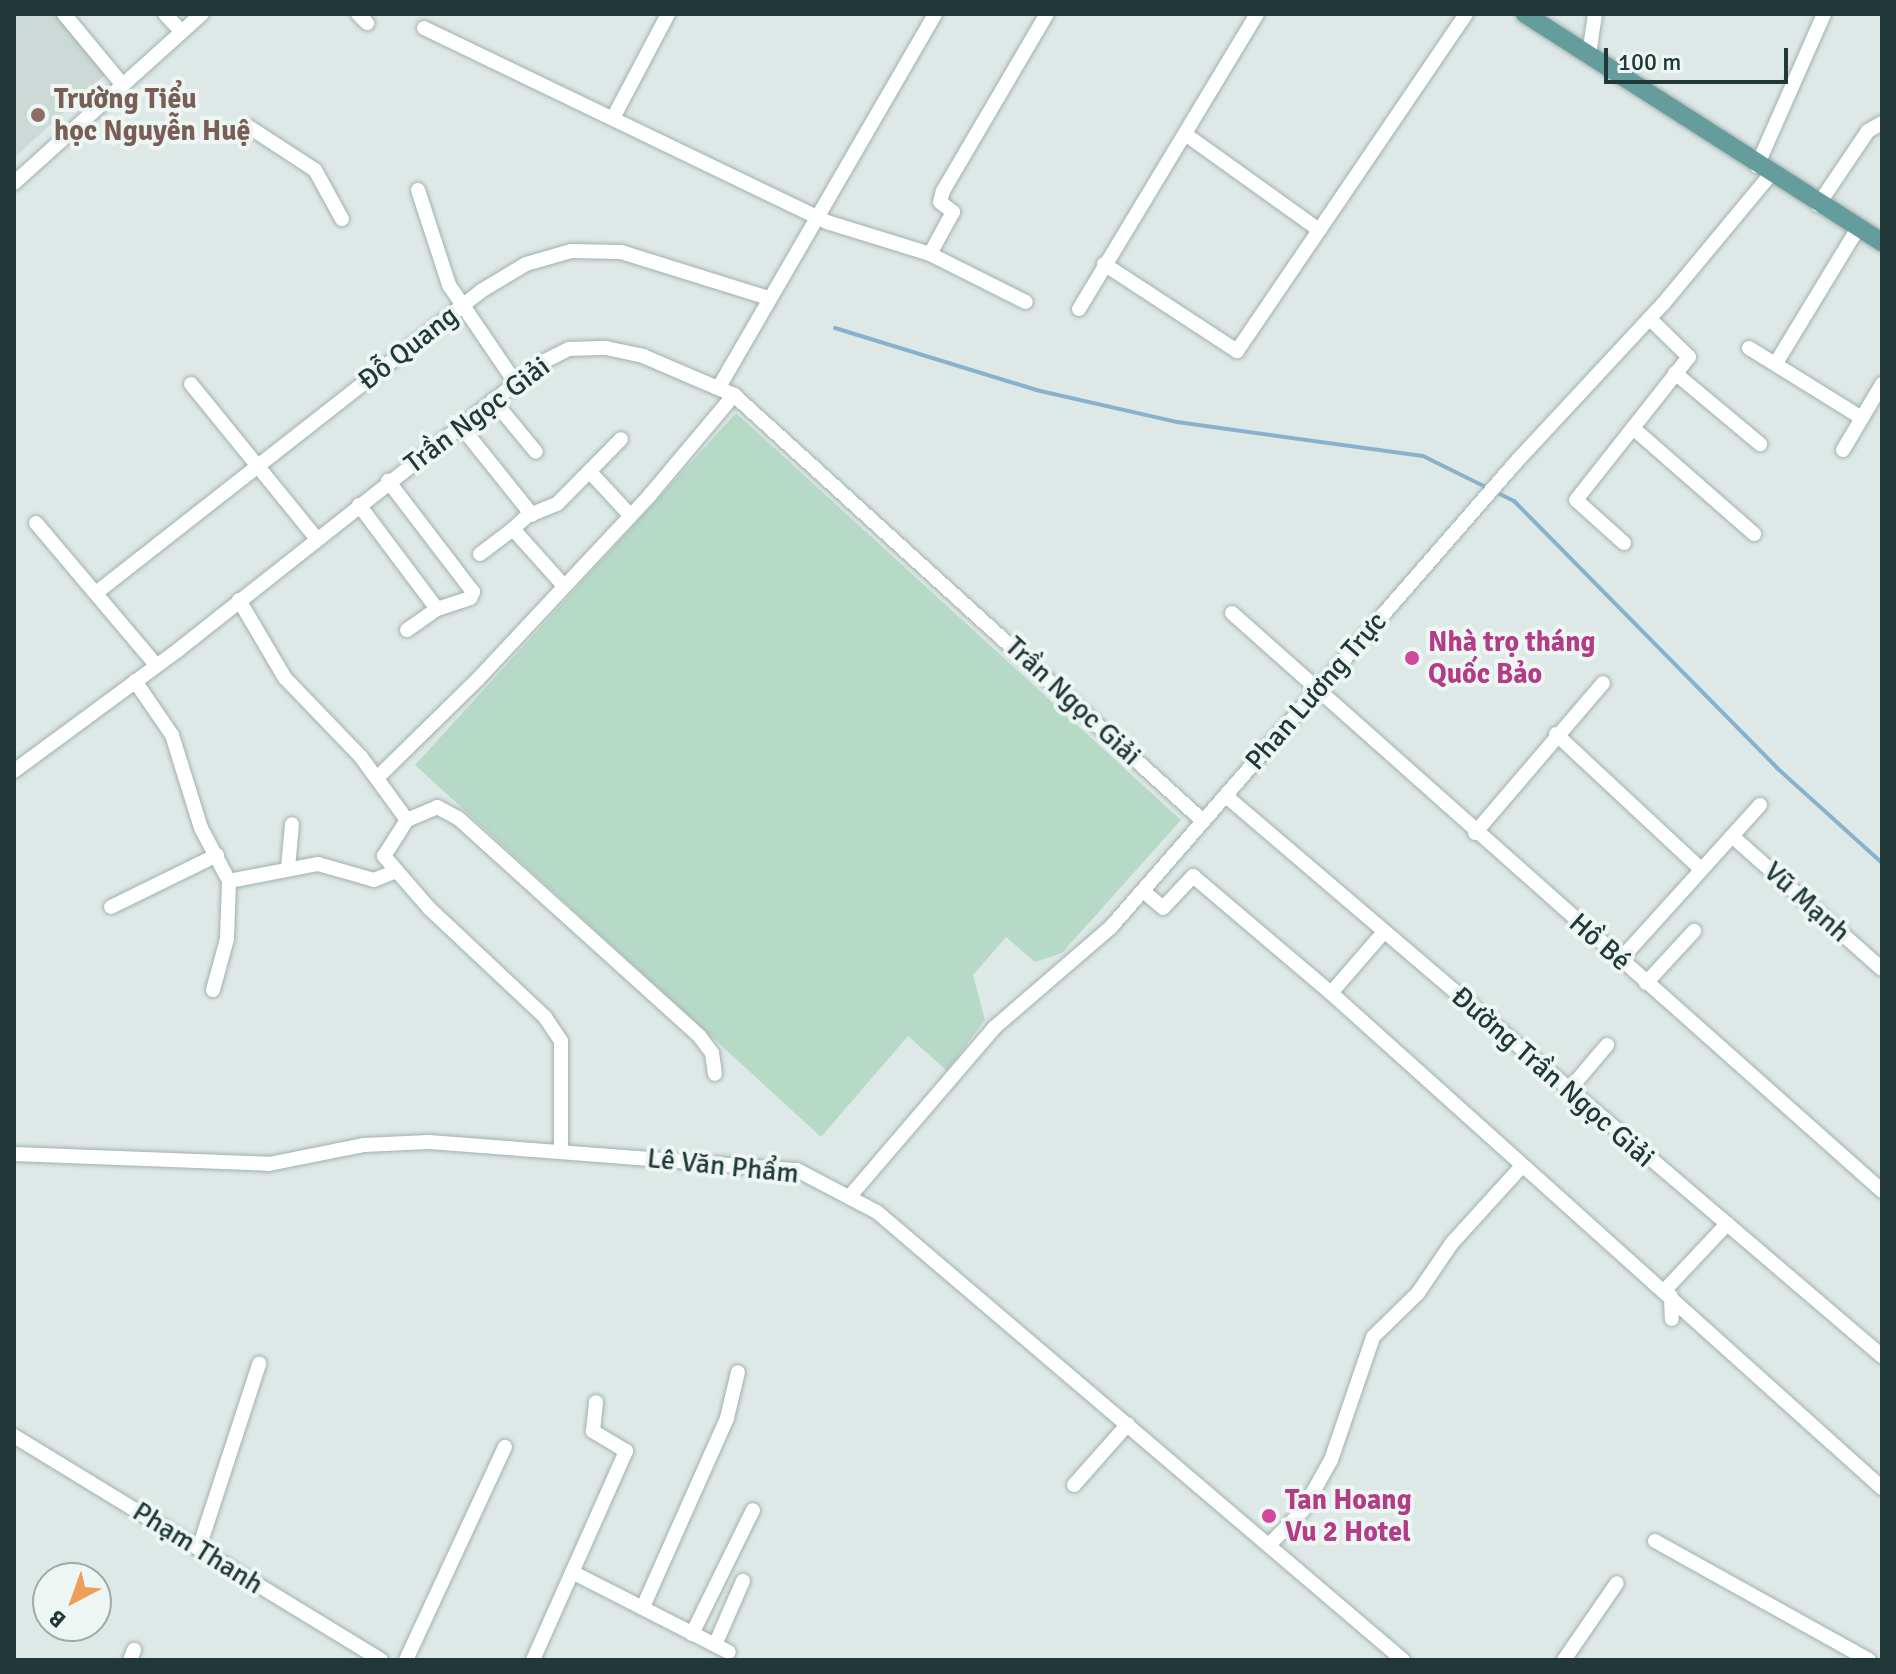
<!DOCTYPE html>
<html>
<head>
<meta charset="utf-8">
<style>
	body { margin:0 }
	#map { position:relative; width:1896px; height:1674px; overflow:hidden; background:#dee9e7; font-family:Signika,sans-serif }
	div>[style] { position:absolute }
	.built>* { inset:0; background:#ccd9d6 }
	.green>* { inset:0; background:#b7dac8 }
	.stream>* { height:4px; margin:-2px; padding:0 2px; transform-origin:2px; border-radius:2px; background:#87b2cd }
	.roads { filter:drop-shadow(0 0 2px #a1b0af) drop-shadow(0 0 2px #a1b0af) }
	.minor>* { height:14px; margin:-7px; padding:0 7px; transform-origin:7px; border-radius:7px; background:#fff }
	.major>* { height:18px; margin:-9px; padding:0 9px; transform-origin:9px; border-radius:9px; background:#649d9b }
	.dots>* { width:22px; height:22px; translate:-50% -50%; box-sizing:border-box; border:4px solid #eef6f4; border-radius:50% }
	span { translate:-50% -50%; white-space:nowrap; text-align:center; line-height:1.15; -webkit-text-stroke:8px #eef6f4; paint-order:stroke }
	.education-label { font-size:28px; color:#785e54; font-weight:700 }
	.left { translate:0 -50%; text-align:left }
	.street-label { font-size:28px; color:#203837 }
	.hotel-label { font-size:28px; color:#b23c85; font-weight:700 }
	.frame { position:absolute; inset:0; border:16px solid #203837; pointer-events:none }
	.north { position:absolute; left:32px; top:1562px; width:80px; height:80px; box-sizing:border-box; background:#eef6f4; border:2px solid #9caaa8; border-radius:50%; rotate:221deg; font-size:22px; font-weight:700; line-height:32px; text-align:center; color:#203837 }
	.north::after { content:''; display:block; margin:auto; width:28px; height:36px; background:#ec9e5a; clip-path:polygon(50% 0,100% 100%,50% 72%,0 100%) }
	.scale { position:absolute; left:1604px; top:48px; width:184px; height:36px; box-sizing:border-box; border:4px solid #203837; border-top:0; padding-left:10px; font-size:24px; line-height:28px; white-space:nowrap; color:#203837; -webkit-text-stroke:6px #eef6f4; paint-order:stroke }
</style>
</head>
<body>
<div id="map">
	<div class="built">
		<i style="clip-path:polygon(14px 14px,60px 14px,108px 72px,14px 158px)"></i>
	</div>
	<div class="green">
		<i style="clip-path:polygon(736px 413px,1181px 820px,1062px 953px,1035px 962px,1006px 937px,973px 975px,985px 1020px,947px 1071px,908px 1036px,821px 1137px,415px 765px)"></i>
	</div>
	<div class="stream">
		<i style="left:835px;top:328px;width:210px;rotate:17.1deg"></i>
		<i style="left:1036px;top:390px;width:145px;rotate:12.8deg"></i>
		<i style="left:1177px;top:422px;width:248px;rotate:7.9deg"></i>
		<i style="left:1423px;top:456px;width:102px;rotate:26.3deg"></i>
		<i style="left:1514px;top:501px;width:375px;rotate:45.4deg"></i>
		<i style="left:1777px;top:768px;width:142px;rotate:42.1deg"></i>
	</div>
	<div class="roads">
		<div class="minor">
			<i style="left:64px;top:14px;width:89px;rotate:50.4deg"></i>
			<i style="left:165px;top:14px;width:23px;rotate:47deg"></i>
			<i style="left:358px;top:14px;width:13px;rotate:45deg"></i>
			<i style="left:424px;top:28px;width:450px;rotate:25.7deg"></i>
			<i style="left:830px;top:223px;width:105px;rotate:17.2deg"></i>
			<i style="left:930px;top:254px;width:107px;rotate:26.6deg"></i>
			<i style="left:1589px;top:55px;width:41px;rotate:-81.7deg"></i>
			<i style="left:613px;top:118px;width:118px;rotate:-62.1deg"></i>
			<i style="left:249px;top:127px;width:79px;rotate:33.1deg"></i>
			<i style="left:315px;top:170px;width:56px;rotate:61.1deg"></i>
			<i style="left:1185px;top:134px;width:165px;rotate:35.6deg"></i>
			<i style="left:1757px;top:166px;width:166px;rotate:-66.2deg"></i>
			<i style="left:14px;top:183px;width:253px;rotate:-42deg"></i>
			<i style="left:418px;top:190px;width:100px;rotate:71.9deg"></i>
			<i style="left:449px;top:285px;width:117px;rotate:55.8deg"></i>
			<i style="left:1818px;top:205px;width:89px;rotate:-56deg"></i>
			<i style="left:1868px;top:131px;width:16px;rotate:-30deg"></i>
			<i style="left:930px;top:254px;width:48px;rotate:-61.3deg"></i>
			<i style="left:953px;top:212px;width:16px;rotate:-142deg"></i>
			<i style="left:940px;top:202px;width:11px;rotate:-75deg"></i>
			<i style="left:943px;top:191px;width:205px;rotate:-59.6deg"></i>
			<i style="left:1104px;top:264px;width:159px;rotate:33.2deg"></i>
			<i style="left:1237px;top:351px;width:407px;rotate:-55.8deg"></i>
			<i style="left:1079px;top:309px;width:345px;rotate:-58.9deg"></i>
			<i style="left:1749px;top:348px;width:133px;rotate:31.8deg"></i>
			<i style="left:1776px;top:363px;width:158px;rotate:-58.7deg"></i>
			<i style="left:1675px;top:373px;width:111px;rotate:39.9deg"></i>
			<i style="left:191px;top:384px;width:198px;rotate:50.9deg"></i>
			<i style="left:719px;top:387px;width:431px;rotate:-59.9deg"></i>
			<i style="left:493px;top:400px;width:67px;rotate:50.4deg"></i>
			<i style="left:460px;top:425px;width:115px;rotate:51.3deg"></i>
			<i style="left:1633px;top:428px;width:161px;rotate:41.2deg"></i>
			<i style="left:1843px;top:450px;width:77px;rotate:-59.4deg"></i>
			<i style="left:590px;top:472px;width:57px;rotate:47.1deg"></i>
			<i style="left:359px;top:505px;width:130px;rotate:53.1deg"></i>
			<i style="left:437px;top:609px;width:35px;rotate:-18deg"></i>
			<i style="left:470px;top:598px;width:7px;rotate:-63deg"></i>
			<i style="left:473px;top:592px;width:140px;rotate:-127.4deg"></i>
			<i style="left:36px;top:523px;width:186px;rotate:49.8deg"></i>
			<i style="left:513px;top:529px;width:19px;rotate:-43deg"></i>
			<i style="left:527px;top:516px;width:32px;rotate:-22deg"></i>
			<i style="left:557px;top:504px;width:91px;rotate:-45.4deg"></i>
			<i style="left:1624px;top:543px;width:64px;rotate:-138.1deg"></i>
			<i style="left:1576px;top:500px;width:182px;rotate:-51.7deg"></i>
			<i style="left:1689px;top:357px;width:54px;rotate:-135.7deg"></i>
			<i style="left:480px;top:554px;width:41px;rotate:-37.1deg"></i>
			<i style="left:513px;top:529px;width:75px;rotate:48.2deg"></i>
			<i style="left:96px;top:593px;width:489px;rotate:-38.1deg"></i>
			<i style="left:481px;top:291px;width:52px;rotate:-31deg"></i>
			<i style="left:526px;top:264px;width:47px;rotate:-16.1deg"></i>
			<i style="left:571px;top:251px;width:50px;rotate:1.1deg"></i>
			<i style="left:621px;top:252px;width:155px;rotate:17.3deg"></i>
			<i style="left:239px;top:600px;width:91px;rotate:59.5deg"></i>
			<i style="left:285px;top:678px;width:110px;rotate:46.1deg"></i>
			<i style="left:361px;top:757px;width:78px;rotate:53.9deg"></i>
			<i style="left:1232px;top:613px;width:870px;rotate:41.64deg"></i>
			<i style="left:407px;top:630px;width:37px;rotate:-35deg"></i>
			<i style="left:135px;top:681px;width:65px;rotate:55.6deg"></i>
			<i style="left:172px;top:735px;width:97px;rotate:72.7deg"></i>
			<i style="left:201px;top:828px;width:60px;rotate:62.2deg"></i>
			<i style="left:229px;top:881px;width:58px;rotate:92deg"></i>
			<i style="left:227px;top:939px;width:53px;rotate:105.4deg"></i>
			<i style="left:1556px;top:734px;width:198px;rotate:43deg"></i>
			<i style="left:14px;top:771px;width:204px;rotate:-36.4deg"></i>
			<i style="left:178px;top:650px;width:463px;rotate:-38.3deg"></i>
			<i style="left:541px;top:363px;width:31px;rotate:-27deg"></i>
			<i style="left:569px;top:349px;width:37px;rotate:-2deg"></i>
			<i style="left:606px;top:348px;width:38px;rotate:12deg"></i>
			<i style="left:643px;top:356px;width:99px;rotate:23.2deg"></i>
			<i style="left:734px;top:395px;width:634px;rotate:42.25deg"></i>
			<i style="left:377px;top:778px;width:141px;rotate:-44.4deg"></i>
			<i style="left:478px;top:679px;width:252px;rotate:-46.9deg"></i>
			<i style="left:650px;top:495px;width:131px;rotate:-50deg"></i>
			<i style="left:1226px;top:796px;width:863px;rotate:40.49deg"></i>
			<i style="left:1475px;top:833px;width:197px;rotate:-49.5deg"></i>
			<i style="left:1732px;top:836px;width:200px;rotate:41.6deg"></i>
			<i style="left:288px;top:868px;width:44px;rotate:-84.8deg"></i>
			<i style="left:229px;top:881px;width:91px;rotate:-10.8deg"></i>
			<i style="left:318px;top:864px;width:58px;rotate:15.9deg"></i>
			<i style="left:374px;top:880px;width:24px;rotate:-22deg"></i>
			<i style="left:1143px;top:891px;width:26px;rotate:40deg"></i>
			<i style="left:1163px;top:908px;width:44px;rotate:-46.8deg"></i>
			<i style="left:1193px;top:876px;width:181px;rotate:40.3deg"></i>
			<i style="left:1331px;top:993px;width:741px;rotate:41.94deg"></i>
			<i style="left:111px;top:907px;width:118px;rotate:-26.1deg"></i>
			<i style="left:1620px;top:960px;width:209px;rotate:-47.9deg"></i>
			<i style="left:1646px;top:983px;width:71px;rotate:-47.3deg"></i>
			<i style="left:1331px;top:993px;width:79px;rotate:-49.1deg"></i>
			<i style="left:1569px;top:1090px;width:59px;rotate:-49.8deg"></i>
			<i style="left:561px;top:1152px;width:111px;rotate:-90deg"></i>
			<i style="left:561px;top:1041px;width:29px;rotate:-124deg"></i>
			<i style="left:545px;top:1017px;width:159px;rotate:-136.8deg"></i>
			<i style="left:429px;top:908px;width:69px;rotate:-130.9deg"></i>
			<i style="left:384px;top:856px;width:43px;rotate:-57.4deg"></i>
			<i style="left:407px;top:820px;width:33px;rotate:-23deg"></i>
			<i style="left:437px;top:807px;width:24px;rotate:28deg"></i>
			<i style="left:458px;top:818px;width:326px;rotate:42.1deg"></i>
			<i style="left:700px;top:1037px;width:20px;rotate:53deg"></i>
			<i style="left:712px;top:1053px;width:21px;rotate:82deg"></i>
			<i style="left:14px;top:1154px;width:255px;rotate:2.2deg"></i>
			<i style="left:269px;top:1164px;width:96px;rotate:-11.4deg"></i>
			<i style="left:363px;top:1145px;width:66px;rotate:-2.6deg"></i>
			<i style="left:429px;top:1142px;width:369px;rotate:4.4deg"></i>
			<i style="left:797px;top:1170px;width:90px;rotate:27.7deg"></i>
			<i style="left:877px;top:1212px;width:691px;rotate:40.42deg"></i>
			<i style="left:851px;top:1195px;width:220px;rotate:-49.4deg"></i>
			<i style="left:994px;top:1028px;width:155px;rotate:-40.8deg"></i>
			<i style="left:1111px;top:927px;width:618px;rotate:-48.94deg"></i>
			<i style="left:1517px;top:461px;width:214px;rotate:-47.1deg"></i>
			<i style="left:1663px;top:304px;width:168px;rotate:-50.3deg"></i>
			<i style="left:1665px;top:1290px;width:91px;rotate:-46.8deg"></i>
			<i style="left:1671px;top:1296px;width:23px;rotate:88deg"></i>
			<i style="left:14px;top:1436px;width:430px;rotate:31.4deg"></i>
			<i style="left:1074px;top:1485px;width:81px;rotate:-48.5deg"></i>
			<i style="left:1655px;top:1541px;width:245px;rotate:29.1deg"></i>
			<i style="left:1269px;top:1545px;width:49px;rotate:-45.8deg"></i>
			<i style="left:1303px;top:1510px;width:57px;rotate:-60.8deg"></i>
			<i style="left:1331px;top:1460px;width:130px;rotate:-71.1deg"></i>
			<i style="left:1373px;top:1337px;width:63px;rotate:-44.4deg"></i>
			<i style="left:1418px;top:1293px;width:60px;rotate:-55.8deg"></i>
			<i style="left:1452px;top:1243px;width:104px;rotate:-47.7deg"></i>
			<i style="left:199px;top:1548px;width:194px;rotate:-71.9deg"></i>
			<i style="left:572px;top:1572px;width:176px;rotate:27deg"></i>
			<i style="left:643px;top:1607px;width:207px;rotate:-66deg"></i>
			<i style="left:727px;top:1418px;width:47px;rotate:-76.6deg"></i>
			<i style="left:692px;top:1634px;width:138px;rotate:-63.8deg"></i>
			<i style="left:715px;top:1645px;width:70px;rotate:-66.4deg"></i>
			<i style="left:130px;top:1660px;width:11px;rotate:-68deg"></i>
			<i style="left:406px;top:1660px;width:235px;rotate:-65.1deg"></i>
			<i style="left:533px;top:1660px;width:229px;rotate:-66deg"></i>
			<i style="left:626px;top:1451px;width:39px;rotate:-149deg"></i>
			<i style="left:593px;top:1431px;width:29px;rotate:-84deg"></i>
			<i style="left:1564px;top:1660px;width:93px;rotate:-55.5deg"></i>
		</div>
		<div class="major">
			<i style="left:1525px;top:14px;width:424px;rotate:32.6deg"></i>
		</div>
	</div>
	<div class="dots">
		<i style="left:38px;top:115px;background:#8d6e63"></i>
		<i style="left:1412px;top:658px;background:#d1479c"></i>
		<i style="left:1269px;top:1516px;background:#d1479c"></i>
	</div>
	<div class="education-label">
		<span class="left" style="left:54px;top:115px">Trường Tiểu<br>học Nguyễn Huệ</span>
	</div>
	<div class="street-label">
		<span style="left:408px;top:348px;rotate:-38deg">Đỗ Quang</span>
		<span style="left:477px;top:415px;rotate:-37deg">Trần Ngọc Giải</span>
		<span style="left:1316px;top:691px;rotate:-49deg">Phan Lương Trực</span>
		<span style="left:1073px;top:701px;rotate:43deg">Trần Ngọc Giải</span>
		<span style="left:1807px;top:902px;rotate:42deg">Vũ Mạnh</span>
		<span style="left:1600px;top:942px;rotate:41deg">Hồ Bé</span>
		<span style="left:1553px;top:1077px;rotate:41deg">Đường Trần Ngọc Giải</span>
		<span style="left:723px;top:1166px;rotate:6deg">Lê Văn Phẩm</span>
		<span style="left:198px;top:1548px;rotate:32deg">Phạm Thanh</span>
	</div>
	<div class="hotel-label">
		<span class="left" style="left:1428px;top:658px">Nhà trọ tháng<br>Quốc Bảo</span>
		<span class="left" style="left:1285px;top:1516px">Tan Hoang<br>Vu 2 Hotel</span>
	</div>
	<div class="frame"></div>
	<div class="north">B</div>
	<div class="scale">100 m</div>
</div>
</body>
</html>
